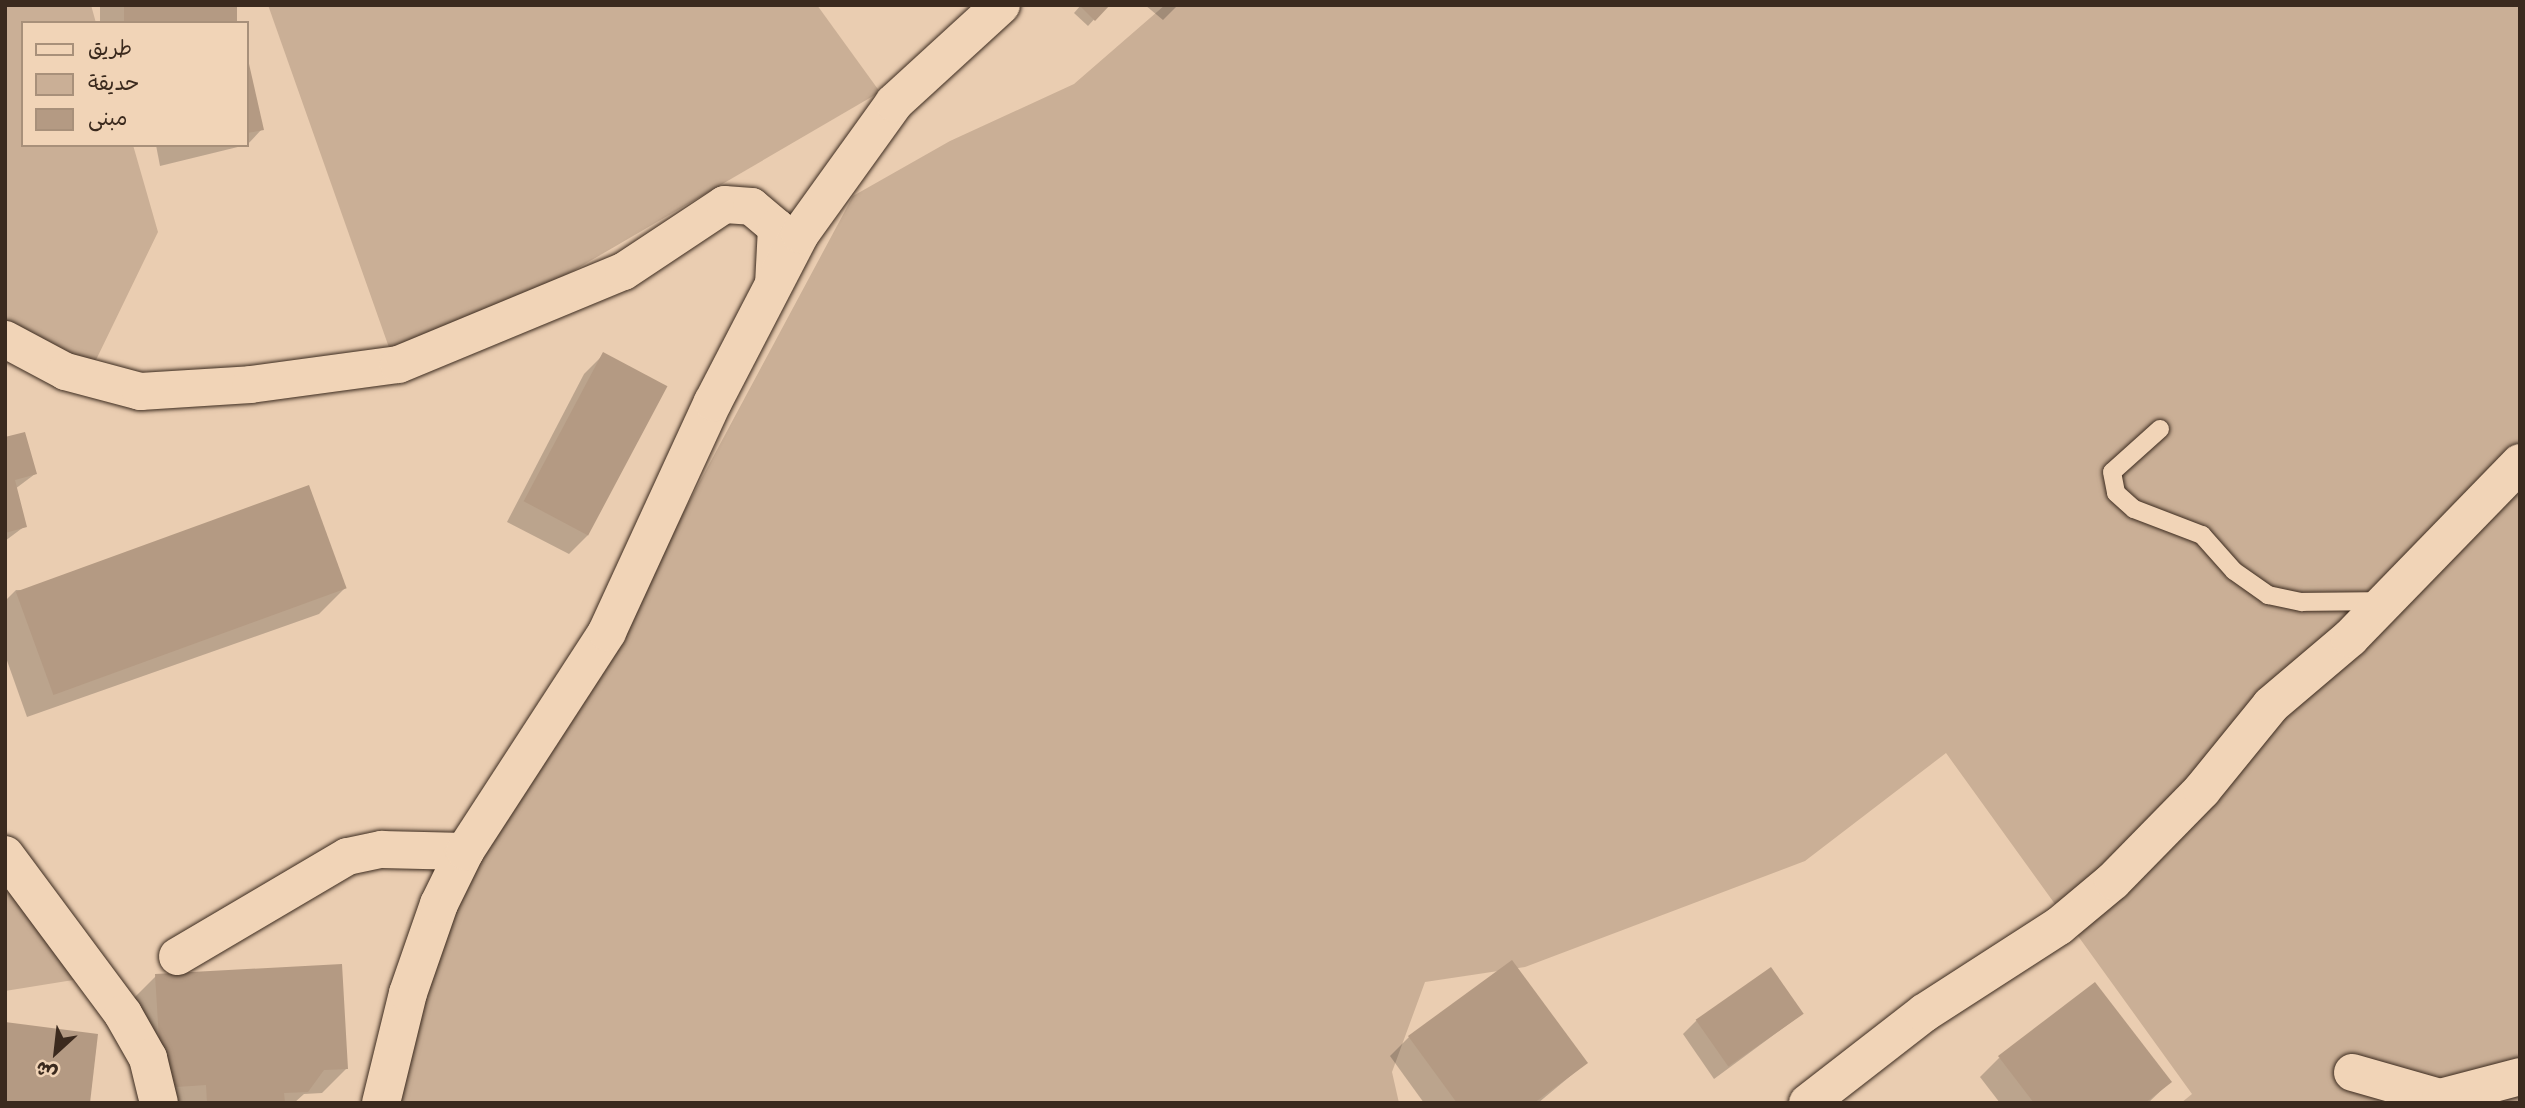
<!DOCTYPE html>
<html>
<head>
<meta charset="utf-8">
<style>
	body { margin:0 }
	#map { position:relative; width:2525px; height:1108px; overflow:hidden; background:#eacdb1; font-family:Pangolin,"Playpen Sans Arabic",sans-serif }
	div>[style] { position:absolute }
	.green>* { inset:0; background:#caaf96 }
	.shadow>* { inset:0; background:#0003; transform-origin:0 0 }
	.building>* { inset:0; background:#b49a83; transform-origin:0 0 }
	.roads { filter:drop-shadow(0 0 2px #3b2a1e) drop-shadow(0 0 2px #3b2a1e) }
	.lane>* { height:18px; margin:-9px; padding:0 9px; transform-origin:9px; border-radius:9px; background:#f1d4b7 }
	.street>* { height:37px; margin:-18.5px; padding:0 18.5px; transform-origin:18.5px; border-radius:18.5px; background:#f1d4b7 }
	.secondary>* { height:38px; margin:-19px; padding:0 19px; transform-origin:19px; border-radius:19px; background:#f1d4b7 }
	span { translate:-50% -50%; white-space:nowrap; text-align:center; line-height:1.15; -webkit-text-stroke:7px #f1d4b7; paint-order:stroke }
	.frame { position:absolute; inset:0; border:7px solid #3b2a1e; pointer-events:none }
	.legend { position:absolute; left:21px; top:21px; width:228px; height:126px; box-sizing:border-box; background:#f1d4b7; border:2px solid #a8907a; margin:0; padding:9px 12px; list-style:none; font-size:21px; color:#3b2a1e }
	.legend li { display:flex; align-items:center; gap:14px; height:35px }
	.legend b { width:35px; border:2px solid #a8907a }
	.north { position:absolute; left:21px; top:1017px; width:70px; height:70px; -webkit-text-stroke:5px #f1d4b7; paint-order:stroke; rotate:207deg; font-size:19px; font-weight:700; line-height:28px; text-align:center; color:#3b2a1e }
	.north::after { content:''; display:block; margin:auto; width:24px; height:32px; background:#3b2a1e; clip-path:polygon(50% 0,100% 100%,50% 72%,0 100%) }
</style>
</head>
<body>
<div id="map">
	<div class="green">
		<i style="clip-path:polygon(5px 5px,91px 5px,96px 23px,23px 23px,23px 145px,133px 145px,158px 232px,95px 362px,5px 336px)"></i>
		<i style="clip-path:polygon(268px 5px,817px 5px,880px 92px,398px 373px)"></i>
		<i style="clip-path:polygon(1165px 5px,2520px 5px,2520px 1103px,2181px 1103px,2192px 1094px,1946px 753px,1805px 861px,1525px 967px,1425px 982px,1392px 1072px,1399px 1103px,389px 1103px,446px 917px,667px 543px,853px 196px,950px 141px,1074px 84px)"></i>
		<i style="clip-path:polygon(5px 860px,98px 976px,5px 991px)"></i>
	</div>
	<div class="shadow">
		<i style="left:100px;top:5px;width:135px;height:18px"></i>
		<i style="clip-path:polygon(1081px 5px,1107px 5px,1088px 26px,1074px 13px)"></i>
		<i style="clip-path:polygon(1145px 5px,1178px 5px,1163px 20px)"></i>
		<i style="clip-path:polygon(247px 58px,262px 129px,247px 145px)"></i>
		<i style="clip-path:polygon(156px 145px,246px 145px,160px 166px)"></i>
		<i style="clip-path:polygon(604px 354px,588px 535px,569px 554px,507px 522px,584px 374px)"></i>
		<i style="clip-path:polygon(5px 439px,35px 474px,15px 489px,25px 526px,5px 541px)"></i>
		<i style="clip-path:polygon(344px 589px,319px 614px,27px 717px,5px 655px,5px 601px,16px 590px)"></i>
		<i style="clip-path:polygon(156px 976px,347px 1068px,322px 1093px,304px 1094px,294px 1103px,138px 1103px,131px 1001px)"></i>
		<i style="clip-path:polygon(1802px 1014px,1714px 1079px,1683px 1034px,1696px 1021px)"></i>
		<i style="clip-path:polygon(1409px 1037px,1586px 1063px,1538px 1103px,1424px 1103px,1390px 1056px)"></i>
		<i style="clip-path:polygon(1999px 1058px,2170px 1082px,2148px 1103px,2000px 1103px,1980px 1077px)"></i>
	</div>
	<div class="building">
		<i style="left:124px;top:5px;width:113px;height:18px"></i>
		<i style="clip-path:polygon(1079px 5px,1110px 5px,1095px 21px)"></i>
		<i style="clip-path:polygon(247px 55px,264px 130px,247px 133px)"></i>
		<i style="left:603px;top:352px;width:73px;height:169px;rotate:28deg"></i>
		<i style="clip-path:polygon(25px 432px,37px 474px,15px 480px,27px 527px,5px 533px,5px 437px)"></i>
		<i style="left:309px;top:485px;width:110px;height:312px;rotate:70deg"></i>
		<i style="clip-path:polygon(1512px 960px,1588px 1063px,1534px 1103px,1457px 1103px,1408px 1036px)"></i>
		<i style="clip-path:polygon(342px 964px,348px 1069px,324px 1070px,308px 1092px,284px 1093px,285px 1103px,207px 1103px,206px 1085px,162px 1088px,155px 974px)"></i>
		<i style="left:1771px;top:967px;width:57px;height:92px;rotate:55deg"></i>
		<i style="clip-path:polygon(2095px 982px,2172px 1082px,2145px 1103px,2034px 1103px,1998px 1056px)"></i>
		<i style="clip-path:polygon(5px 1022px,98px 1034px,90px 1103px,5px 1103px)"></i>
	</div>
	<div class="roads">
		<div class="lane">
			<i style="left:2160px;top:429px;width:64px;rotate:138.1deg"></i>
			<i style="left:2112px;top:472px;width:21px;rotate:79deg"></i>
			<i style="left:2116px;top:493px;width:24px;rotate:42deg"></i>
			<i style="left:2134px;top:509px;width:73px;rotate:20.9deg"></i>
			<i style="left:2202px;top:535px;width:48px;rotate:48.4deg"></i>
			<i style="left:2234px;top:571px;width:42px;rotate:35.2deg"></i>
			<i style="left:2268px;top:595px;width:35px;rotate:12deg"></i>
			<i style="left:2302px;top:602px;width:82px;rotate:-0.7deg"></i>
		</div>
		<div class="street">
			<i style="left:5px;top:339px;width:68px;rotate:28.1deg"></i>
			<i style="left:65px;top:371px;width:78px;rotate:14.9deg"></i>
			<i style="left:140px;top:391px;width:110px;rotate:-3.6deg"></i>
			<i style="left:250px;top:384px;width:149px;rotate:-7.7deg"></i>
			<i style="left:398px;top:364px;width:243px;rotate:-22.5deg"></i>
			<i style="left:623px;top:271px;width:121px;rotate:-33.6deg"></i>
			<i style="left:724px;top:204px;width:27px;rotate:4deg"></i>
			<i style="left:751px;top:206px;width:33px;rotate:40deg"></i>
			<i style="left:776px;top:227px;width:57px;rotate:93deg"></i>
			<i style="left:177px;top:956px;width:197px;rotate:-30.5deg"></i>
			<i style="left:347px;top:856px;width:35px;rotate:-12deg"></i>
			<i style="left:381px;top:849px;width:84px;rotate:1.4deg"></i>
			<i style="left:2352px;top:1072px;width:91px;rotate:15.9deg"></i>
			<i style="left:2440px;top:1097px;width:83px;rotate:-14.7deg"></i>
		</div>
		<div class="secondary">
			<i style="left:5px;top:855px;width:198px;rotate:53.4deg"></i>
			<i style="left:123px;top:1014px;width:51px;rotate:60.4deg"></i>
			<i style="left:148px;top:1058px;width:46px;rotate:76.3deg"></i>
			<i style="left:381px;top:1103px;width:113px;rotate:-76.2deg"></i>
			<i style="left:408px;top:993px;width:94px;rotate:-70.8deg"></i>
			<i style="left:439px;top:904px;width:59px;rotate:-63.9deg"></i>
			<i style="left:465px;top:851px;width:261px;rotate:-57deg"></i>
			<i style="left:607px;top:632px;width:253px;rotate:-65.3deg"></i>
			<i style="left:713px;top:402px;width:189px;rotate:-62.6deg"></i>
			<i style="left:800px;top:234px;width:161px;rotate:-54.3deg"></i>
			<i style="left:894px;top:103px;width:145px;rotate:-42.5deg"></i>
			<i style="left:1808px;top:1103px;width:147px;rotate:-37.8deg"></i>
			<i style="left:1924px;top:1013px;width:161px;rotate:-32.8deg"></i>
			<i style="left:2059px;top:926px;width:70px;rotate:-39.8deg"></i>
			<i style="left:2113px;top:881px;width:127px;rotate:-45.6deg"></i>
			<i style="left:2202px;top:790px;width:109px;rotate:-50.9deg"></i>
			<i style="left:2271px;top:705px;width:104px;rotate:-40.3deg"></i>
			<i style="left:2350px;top:638px;width:244px;rotate:-45.8deg"></i>
		</div>
	</div>
	<div class="frame"></div>
	<ul class="legend">
	<li><b style="height:9px;background:#f1d4b7"></b>طريق</li>
	<li><b style="height:19px;background:#caaf96"></b>حديقة</li>
	<li><b style="height:19px;background:#b49a83"></b>مبنى</li>
	</ul>
	<div class="north">ش</div>
</div>
</body>
</html>
